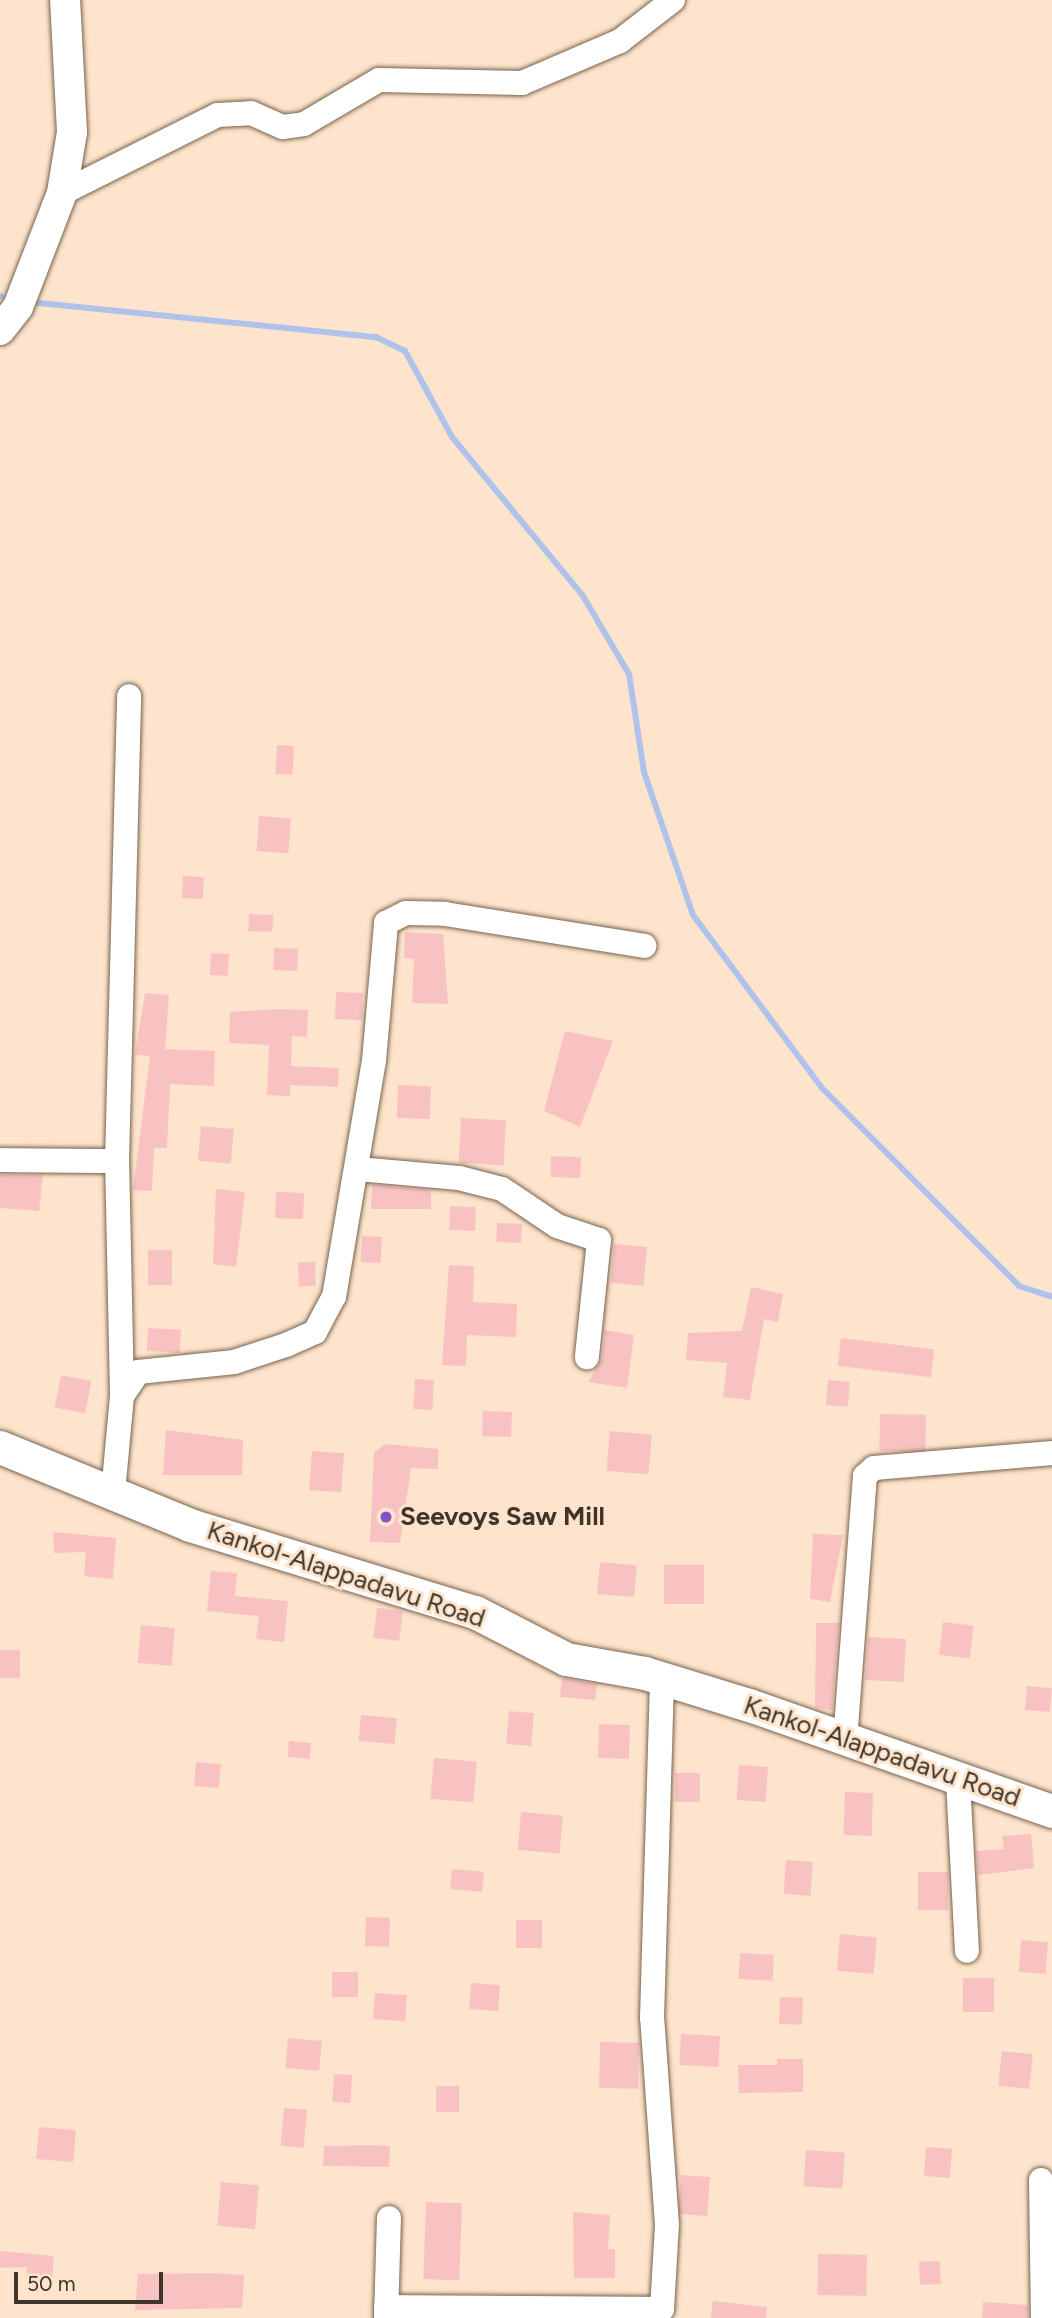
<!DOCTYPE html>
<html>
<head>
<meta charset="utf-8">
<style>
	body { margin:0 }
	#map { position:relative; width:1052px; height:2318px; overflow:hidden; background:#fee4cc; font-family:Figtree,sans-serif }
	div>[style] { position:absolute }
	.stream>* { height:6px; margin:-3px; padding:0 3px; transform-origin:3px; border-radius:3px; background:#afc3ea }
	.building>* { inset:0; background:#f7c2c1; transform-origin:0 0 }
	.roads { filter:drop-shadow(0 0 2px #79624e) drop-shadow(0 0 2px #79624e) }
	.minor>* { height:24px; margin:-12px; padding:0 12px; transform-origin:12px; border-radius:12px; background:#fff }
	.tertiary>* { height:30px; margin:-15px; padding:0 15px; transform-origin:15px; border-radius:15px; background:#fff }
	.secondary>* { height:33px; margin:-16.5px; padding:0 16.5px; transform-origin:16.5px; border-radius:16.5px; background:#fff }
	.dots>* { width:19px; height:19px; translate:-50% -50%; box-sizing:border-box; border:4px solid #fee4cc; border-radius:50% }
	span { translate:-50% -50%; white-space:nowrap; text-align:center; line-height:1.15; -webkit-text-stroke:6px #fee4cc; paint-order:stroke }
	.poi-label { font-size:26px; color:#3f352b; font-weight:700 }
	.left { translate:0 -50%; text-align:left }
	.street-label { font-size:26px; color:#3f352b }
	.scale { position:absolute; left:14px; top:2272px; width:149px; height:32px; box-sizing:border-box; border:4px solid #3f352b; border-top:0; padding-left:9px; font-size:21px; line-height:24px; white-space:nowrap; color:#3f352b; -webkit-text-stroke:5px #fee4cc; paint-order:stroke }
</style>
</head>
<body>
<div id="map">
	<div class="stream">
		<i style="left:0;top:296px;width:1px"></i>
		<i style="left:39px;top:303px;width:339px;rotate:5.8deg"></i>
		<i style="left:376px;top:337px;width:32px;rotate:26deg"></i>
		<i style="left:405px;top:351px;width:98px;rotate:61.3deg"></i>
		<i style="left:452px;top:437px;width:206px;rotate:50.5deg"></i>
		<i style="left:583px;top:596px;width:91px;rotate:59.5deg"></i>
		<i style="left:629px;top:674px;width:99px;rotate:81.3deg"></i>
		<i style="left:644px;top:772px;width:151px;rotate:71.1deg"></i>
		<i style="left:693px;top:915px;width:214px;rotate:53.3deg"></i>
		<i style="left:821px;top:1087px;width:281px;rotate:45.1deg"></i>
		<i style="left:1019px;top:1286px;width:35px;rotate:18deg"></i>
	</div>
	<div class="building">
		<i style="left:277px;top:745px;width:17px;height:29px;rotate:3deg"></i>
		<i style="left:259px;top:816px;width:32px;height:35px;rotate:4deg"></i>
		<i style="left:183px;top:876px;width:21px;height:22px;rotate:3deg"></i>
		<i style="left:249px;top:914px;width:24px;height:17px;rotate:2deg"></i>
		<i style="clip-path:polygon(405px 932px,443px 934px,448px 1004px,412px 1003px,414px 959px,404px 958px)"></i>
		<i style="left:274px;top:948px;width:24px;height:22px;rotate:2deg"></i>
		<i style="left:211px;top:953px;width:18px;height:22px;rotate:3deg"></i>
		<i style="left:336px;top:992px;width:27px;height:27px;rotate:2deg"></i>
		<i style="clip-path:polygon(145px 993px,169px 995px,165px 1049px,215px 1051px,214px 1086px,170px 1084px,167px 1148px,154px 1148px,152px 1191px,133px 1190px,150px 1056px,135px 1055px)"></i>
		<i style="clip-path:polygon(280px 1009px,308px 1010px,307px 1037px,292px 1036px,291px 1066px,339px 1068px,338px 1087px,290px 1085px,290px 1096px,267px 1095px,269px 1045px,229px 1043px,230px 1012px)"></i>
		<i style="clip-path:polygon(565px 1031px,613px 1041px,580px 1127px,544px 1111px)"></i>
		<i style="left:398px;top:1085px;width:33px;height:33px;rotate:2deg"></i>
		<i style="left:461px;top:1118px;width:45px;height:45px;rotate:3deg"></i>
		<i style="left:201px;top:1126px;width:33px;height:35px;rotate:5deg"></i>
		<i style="left:551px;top:1156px;width:30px;height:21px;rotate:2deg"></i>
		<i style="clip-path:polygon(0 1175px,43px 1175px,39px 1211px,0 1208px)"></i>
		<i style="clip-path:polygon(372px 1185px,431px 1190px,431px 1209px,371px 1209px)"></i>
		<i style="clip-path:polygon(216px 1189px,245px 1192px,236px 1267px,213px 1264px)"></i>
		<i style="left:276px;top:1192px;width:28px;height:26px;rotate:2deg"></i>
		<i style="left:450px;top:1206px;width:26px;height:24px;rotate:2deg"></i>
		<i style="left:497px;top:1223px;width:25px;height:19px;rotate:2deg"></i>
		<i style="left:362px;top:1236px;width:20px;height:26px;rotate:3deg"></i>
		<i style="left:614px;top:1244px;width:33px;height:39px;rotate:5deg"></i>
		<i style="left:148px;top:1250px;width:24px;height:35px"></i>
		<i style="left:315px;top:1262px;width:24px;height:17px;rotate:88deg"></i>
		<i style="clip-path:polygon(449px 1265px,474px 1266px,473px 1302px,517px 1304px,516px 1337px,467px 1335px,466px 1366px,442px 1365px)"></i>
		<i style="clip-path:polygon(751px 1287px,783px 1294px,778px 1322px,764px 1319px,750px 1400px,723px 1397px,727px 1363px,686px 1360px,688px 1333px,742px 1331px)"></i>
		<i style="left:148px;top:1328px;width:33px;height:23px;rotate:3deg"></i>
		<i style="clip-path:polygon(605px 1330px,634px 1335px,627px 1388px,588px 1382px,602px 1359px)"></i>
		<i style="left:841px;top:1338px;width:94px;height:28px;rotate:7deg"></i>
		<i style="left:61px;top:1375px;width:31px;height:33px;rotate:11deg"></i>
		<i style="left:415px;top:1379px;width:19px;height:30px;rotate:3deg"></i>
		<i style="left:828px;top:1380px;width:22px;height:25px;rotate:5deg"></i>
		<i style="left:483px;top:1411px;width:29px;height:25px;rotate:2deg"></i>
		<i style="left:880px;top:1414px;width:46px;height:37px;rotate:1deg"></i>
		<i style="clip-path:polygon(166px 1430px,243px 1440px,242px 1475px,163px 1475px)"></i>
		<i style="left:610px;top:1431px;width:42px;height:40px;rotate:5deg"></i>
		<i style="clip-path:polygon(386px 1444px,438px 1449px,438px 1469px,411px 1468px,400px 1543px,370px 1542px,374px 1452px)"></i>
		<i style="left:312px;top:1451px;width:32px;height:39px;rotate:4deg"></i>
		<i style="clip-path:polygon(53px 1532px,116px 1538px,113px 1579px,84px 1576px,86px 1552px,54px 1553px)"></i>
		<i style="clip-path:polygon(813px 1534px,843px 1535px,830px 1602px,810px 1599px)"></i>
		<i style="left:600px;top:1562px;width:37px;height:32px;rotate:5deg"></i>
		<i style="left:664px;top:1565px;width:40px;height:39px"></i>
		<i style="clip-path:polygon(211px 1571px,237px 1573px,235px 1596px,288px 1601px,284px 1642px,256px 1639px,259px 1616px,207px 1611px)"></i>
		<i style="left:377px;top:1608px;width:26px;height:30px;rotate:7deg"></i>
		<i style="left:943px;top:1622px;width:31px;height:33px;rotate:7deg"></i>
		<i style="clip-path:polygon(816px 1623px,839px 1623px,832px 1710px,815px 1708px)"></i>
		<i style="left:141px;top:1625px;width:34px;height:38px;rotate:5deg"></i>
		<i style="left:868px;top:1637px;width:38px;height:43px;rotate:3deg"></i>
		<i style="left:0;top:1650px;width:20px;height:28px"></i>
		<i style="clip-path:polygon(562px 1678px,597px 1684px,595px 1700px,560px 1697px)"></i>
		<i style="left:1027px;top:1686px;width:25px;height:24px;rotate:5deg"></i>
		<i style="left:509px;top:1711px;width:25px;height:33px;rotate:5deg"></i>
		<i style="left:361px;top:1715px;width:36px;height:26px;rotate:5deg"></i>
		<i style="left:599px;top:1724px;width:31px;height:34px;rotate:2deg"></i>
		<i style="left:289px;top:1741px;width:22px;height:16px;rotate:5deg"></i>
		<i style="left:434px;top:1758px;width:43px;height:41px;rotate:5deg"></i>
		<i style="left:196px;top:1762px;width:25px;height:24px;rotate:5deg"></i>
		<i style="left:739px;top:1765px;width:29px;height:35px;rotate:4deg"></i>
		<i style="left:675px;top:1773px;width:25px;height:29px"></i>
		<i style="left:845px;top:1792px;width:28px;height:43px;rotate:2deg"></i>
		<i style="left:521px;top:1812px;width:42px;height:38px;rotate:5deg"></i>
		<i style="clip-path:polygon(1031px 1834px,1034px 1868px,978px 1875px,977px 1851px,1004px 1849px,1002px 1836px)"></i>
		<i style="left:786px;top:1860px;width:27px;height:34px;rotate:4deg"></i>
		<i style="left:452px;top:1869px;width:32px;height:20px;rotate:5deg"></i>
		<i style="left:918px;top:1872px;width:30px;height:38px"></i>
		<i style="left:366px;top:1917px;width:24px;height:29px;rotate:2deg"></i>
		<i style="left:516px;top:1920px;width:26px;height:28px"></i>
		<i style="left:840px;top:1934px;width:37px;height:37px;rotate:5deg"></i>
		<i style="left:1021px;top:1940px;width:27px;height:32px;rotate:4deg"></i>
		<i style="left:740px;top:1953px;width:34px;height:26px;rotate:3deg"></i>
		<i style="left:332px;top:1972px;width:26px;height:25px"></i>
		<i style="left:963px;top:1978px;width:31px;height:34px"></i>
		<i style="left:471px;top:1983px;width:29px;height:26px;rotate:4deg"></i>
		<i style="left:375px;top:1993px;width:32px;height:26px;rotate:4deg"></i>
		<i style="left:780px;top:1997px;width:23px;height:27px;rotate:2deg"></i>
		<i style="left:681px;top:2034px;width:39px;height:31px;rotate:3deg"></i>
		<i style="left:288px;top:2038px;width:34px;height:30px;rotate:5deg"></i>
		<i style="left:600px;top:2042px;width:39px;height:46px;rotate:1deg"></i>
		<i style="left:1002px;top:2051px;width:31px;height:35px;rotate:6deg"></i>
		<i style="clip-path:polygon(777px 2059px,803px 2059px,803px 2092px,739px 2093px,738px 2065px,777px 2065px)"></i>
		<i style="left:334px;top:2074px;width:18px;height:28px;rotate:3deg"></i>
		<i style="left:436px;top:2086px;width:23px;height:26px"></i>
		<i style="left:284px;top:2108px;width:23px;height:38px;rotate:5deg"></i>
		<i style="left:39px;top:2127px;width:37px;height:32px;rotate:5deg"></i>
		<i style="clip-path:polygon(371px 2145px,390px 2146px,389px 2167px,323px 2166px,324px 2146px)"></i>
		<i style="left:926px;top:2147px;width:26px;height:29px;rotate:4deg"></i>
		<i style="left:806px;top:2150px;width:39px;height:36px;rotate:4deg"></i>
		<i style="left:681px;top:2175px;width:29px;height:39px;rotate:4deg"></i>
		<i style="left:221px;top:2182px;width:38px;height:44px;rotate:5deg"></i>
		<i style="left:426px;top:2202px;width:36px;height:77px;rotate:2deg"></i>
		<i style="clip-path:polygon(573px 2212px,610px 2215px,608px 2249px,615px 2249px,615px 2278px,574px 2278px)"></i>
		<i style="clip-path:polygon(0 2251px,54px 2256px,52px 2279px,26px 2277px,27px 2267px,0 2268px)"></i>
		<i style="left:818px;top:2254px;width:49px;height:41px;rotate:1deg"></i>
		<i style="left:940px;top:2261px;width:23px;height:21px;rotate:88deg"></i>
		<i style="clip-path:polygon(212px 2273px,244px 2275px,242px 2308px,135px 2310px,138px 2274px)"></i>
		<i style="clip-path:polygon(713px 2301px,767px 2307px,766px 2318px,711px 2318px)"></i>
		<i style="clip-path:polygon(983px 2302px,1028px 2305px,1028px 2318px,982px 2318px)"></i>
	</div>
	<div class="roads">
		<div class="minor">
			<i style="left:62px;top:193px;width:174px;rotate:-26.6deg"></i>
			<i style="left:218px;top:115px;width:33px;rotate:-3deg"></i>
			<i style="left:251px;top:113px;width:35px;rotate:24deg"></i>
			<i style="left:283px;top:127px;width:21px;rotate:-8deg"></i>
			<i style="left:304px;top:124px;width:87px;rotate:-30.4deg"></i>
			<i style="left:379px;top:80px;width:143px;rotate:1.2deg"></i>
			<i style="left:522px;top:83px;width:107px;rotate:-23.2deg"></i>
			<i style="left:620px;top:41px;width:67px;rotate:-37.7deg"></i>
			<i style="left:0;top:1160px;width:117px;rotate:0.5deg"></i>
			<i style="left:358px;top:1169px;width:101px;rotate:5.1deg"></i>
			<i style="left:459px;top:1178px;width:44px;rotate:14.3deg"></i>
			<i style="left:502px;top:1189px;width:66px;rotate:33.9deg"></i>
			<i style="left:557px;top:1226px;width:44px;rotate:18.4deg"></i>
			<i style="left:599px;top:1240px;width:118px;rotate:95.9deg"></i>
			<i style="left:122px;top:1395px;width:234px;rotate:-91.2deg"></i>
			<i style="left:117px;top:1161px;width:465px;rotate:-88.5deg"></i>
			<i style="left:113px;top:1493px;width:97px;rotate:-84.7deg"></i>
			<i style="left:122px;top:1396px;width:29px;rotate:-56deg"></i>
			<i style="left:138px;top:1372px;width:97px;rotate:-5.9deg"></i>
			<i style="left:234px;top:1362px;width:55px;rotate:-18.1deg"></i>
			<i style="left:286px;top:1345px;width:32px;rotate:-24deg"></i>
			<i style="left:315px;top:1332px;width:40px;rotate:-62deg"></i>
			<i style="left:334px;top:1297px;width:239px;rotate:-80.4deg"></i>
			<i style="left:374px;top:1061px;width:139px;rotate:-85deg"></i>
			<i style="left:386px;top:923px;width:22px;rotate:-27deg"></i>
			<i style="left:406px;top:913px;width:39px;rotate:1deg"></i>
			<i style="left:445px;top:914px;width:202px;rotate:9.1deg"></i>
			<i style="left:845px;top:1741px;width:266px;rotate:-85.7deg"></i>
			<i style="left:865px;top:1476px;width:12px;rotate:-42deg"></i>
			<i style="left:874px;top:1468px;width:179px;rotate:-4.8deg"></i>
			<i style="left:958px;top:1780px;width:171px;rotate:87deg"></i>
			<i style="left:1041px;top:2180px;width:138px;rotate:89.2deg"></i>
			<i style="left:386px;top:2307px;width:276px;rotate:0.4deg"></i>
			<i style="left:662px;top:2309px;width:84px;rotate:-86.6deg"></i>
			<i style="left:667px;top:2225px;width:208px;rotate:-94.1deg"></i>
			<i style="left:652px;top:2018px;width:340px;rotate:-88.3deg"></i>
			<i style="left:386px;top:2318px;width:100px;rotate:-88.3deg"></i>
		</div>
		<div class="tertiary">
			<i style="left:0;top:330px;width:29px;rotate:-52deg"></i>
			<i style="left:18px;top:307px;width:122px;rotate:-68.9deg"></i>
			<i style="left:62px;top:193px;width:62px;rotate:-80.7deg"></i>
			<i style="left:72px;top:132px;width:132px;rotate:-93deg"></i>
		</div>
		<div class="secondary">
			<i style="left:0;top:1447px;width:205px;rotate:22.3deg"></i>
			<i style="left:190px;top:1525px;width:298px;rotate:17deg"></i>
			<i style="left:475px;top:1612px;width:102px;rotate:27.3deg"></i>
			<i style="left:566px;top:1659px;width:80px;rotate:10deg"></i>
			<i style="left:645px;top:1673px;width:109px;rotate:17.1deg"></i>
			<i style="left:749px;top:1705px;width:321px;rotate:19.3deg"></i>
		</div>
	</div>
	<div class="dots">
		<i style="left:386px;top:1517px;background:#8352ca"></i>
	</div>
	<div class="poi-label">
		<span class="left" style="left:400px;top:1517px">Seevoys Saw Mill</span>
	</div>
	<div class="street-label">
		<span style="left:346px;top:1575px;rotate:18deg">Kankol-Alappadavu Road</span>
		<span style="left:882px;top:1752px;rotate:19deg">Kankol-Alappadavu Road</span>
	</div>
	<div class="scale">50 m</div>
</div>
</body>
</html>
